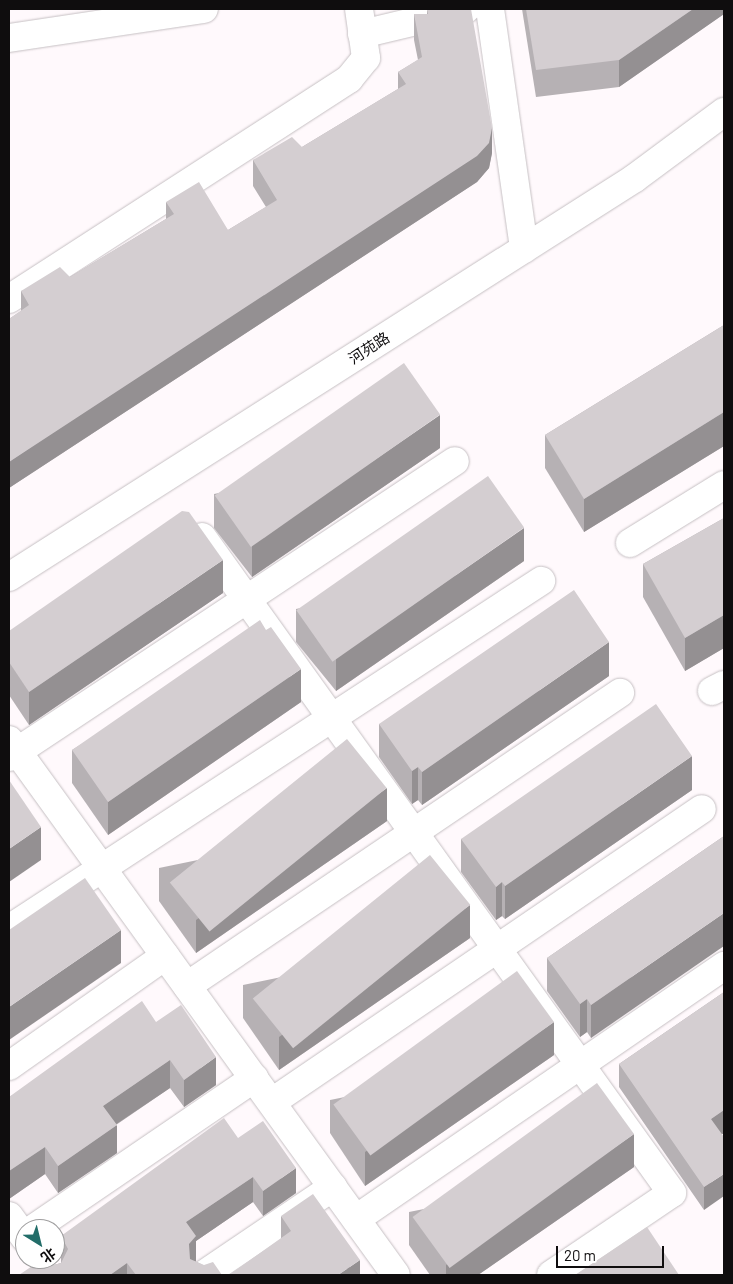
<!DOCTYPE html>
<html>
<head>
<meta charset="utf-8">
<style>
	body { margin:0 }
	#map { position:relative; width:733px; height:1284px; overflow:hidden; background:#fff9fc; font-family:Barlow,"Noto Sans SC",sans-serif }
	div>[style] { position:absolute }
	.roads { filter:drop-shadow(0 0 1px #c6c0c3) drop-shadow(0 0 1px #c6c0c3) }
	.minor>* { height:28px; margin:-14px; padding:0 14px; transform-origin:14px; border-radius:14px; background:#fff }
	.wall>* { inset:0; background:#b6b1b4 }
	.shaded-wall>* { inset:0; background:#949092 }
	.building>* { inset:0; background:#d4ced1; transform-origin:0 0 }
	span { translate:-50% -50%; white-space:nowrap; text-align:center; line-height:1.15; -webkit-text-stroke:4.5px #fff; paint-order:stroke }
	.street-label { font-size:15px; color:#0f0d0e }
	.frame { position:absolute; inset:0; border:10px solid #0f0d0e; pointer-events:none }
	.north { position:absolute; left:15px; top:1219px; width:50px; height:50px; box-sizing:border-box; background:#fff; border:1px solid #9f9e9f; border-radius:50%; rotate:144deg; font-size:14px; font-weight:700; line-height:20px; text-align:center; color:#0f0d0e }
	.north::after { content:''; display:block; margin:auto; width:18px; height:22px; background:#226d69; clip-path:polygon(50% 0,100% 100%,50% 72%,0 100%) }
	.scale { position:absolute; left:556px; top:1246px; width:108px; height:22px; box-sizing:border-box; border:2px solid #0f0d0e; border-top:0; padding-left:6px; font-size:15px; line-height:18px; white-space:nowrap; color:#0f0d0e; -webkit-text-stroke:4px #fff; paint-order:stroke }
</style>
</head>
<body>
<div id="map">
	<div class="roads">
		<div class="minor">
			<i style="left:490px;top:9px;width:242px;rotate:81.9deg"></i>
			<i style="left:362px;top:34px;width:107px;rotate:-13.5deg"></i>
			<i style="left:9px;top:38px;width:197px;rotate:-8.5deg"></i>
			<i style="left:9px;top:299px;width:405px;rotate:-32.9deg"></i>
			<i style="left:349px;top:79px;width:27px;rotate:-51deg"></i>
			<i style="left:366px;top:58px;width:49px;rotate:-98.1deg"></i>
			<i style="left:202px;top:537px;width:807px;rotate:54.38deg"></i>
			<i style="left:672px;top:1193px;width:146px;rotate:145.9deg"></i>
			<i style="left:630px;top:543px;width:110px;rotate:-31.7deg"></i>
			<i style="left:9px;top:577px;width:742px;rotate:-32.51deg"></i>
			<i style="left:635px;top:178px;width:111px;rotate:-36.6deg"></i>
			<i style="left:712px;top:691px;width:13px;rotate:-27deg"></i>
			<i style="left:9px;top:740px;width:660px;rotate:54.12deg"></i>
			<i style="left:9px;top:757px;width:535px;rotate:-33.57deg"></i>
			<i style="left:9px;top:929px;width:636px;rotate:-33.19deg"></i>
			<i style="left:187px;top:986px;width:523px;rotate:-34.09deg"></i>
			<i style="left:9px;top:1066px;width:191px;rotate:-35.2deg"></i>
			<i style="left:272px;top:1102px;width:520px;rotate:-34.27deg"></i>
			<i style="left:9px;top:1216px;width:27px;rotate:54deg"></i>
			<i style="left:356px;top:1219px;width:447px;rotate:-34.5deg"></i>
			<i style="left:33px;top:1229px;width:268px;rotate:-34.3deg"></i>
			<i style="left:203px;top:1275px;width:157px;rotate:-34.1deg"></i>
		</div>
	</div>
	<div class="wall">
		<i style="clip-path:polygon(427px 9px,492px 153px,489px 168px,477px 182px,9px 488px,9px 319px,21px 311px,21px 291px,70px 277px,166px 219px,166px 202px,228px 230px,266px 207px,253px 186px,253px 160px,302px 147px,398px 89px,398px 72px,418px 60px,414px 40px,414px 14px,427px 14px)"></i>
		<i style="clip-path:polygon(522px 9px,724px 9px,724px 14px,619px 87px,536px 97px)"></i>
		<i style="clip-path:polygon(724px 325px,724px 446px,584px 532px,545px 468px,545px 435px)"></i>
		<i style="clip-path:polygon(440px 448px,252px 577px,214px 528px,214px 494px)"></i>
		<i style="clip-path:polygon(724px 518px,724px 648px,685px 671px,643px 597px,643px 564px)"></i>
		<i style="clip-path:polygon(524px 561px,336px 691px,296px 642px,296px 609px)"></i>
		<i style="clip-path:polygon(223px 593px,29px 725px,9px 695px,9px 631px)"></i>
		<i style="clip-path:polygon(266px 630px,301px 702px,108px 835px,72px 783px,72px 750px)"></i>
		<i style="clip-path:polygon(609px 676px,422px 805px,418px 800px,412px 804px,379px 757px,379px 724px)"></i>
		<i style="clip-path:polygon(692px 790px,505px 919px,502px 916px,496px 920px,461px 872px,461px 839px)"></i>
		<i style="clip-path:polygon(387px 821px,196px 953px,159px 901px,159px 868px)"></i>
		<i style="clip-path:polygon(724px 836px,591px 1038px,587px 1032px,580px 1037px,547px 991px,547px 958px)"></i>
		<i style="clip-path:polygon(470px 938px,279px 1070px,243px 1018px,243px 985px)"></i>
		<i style="clip-path:polygon(724px 992px,724px 1133px,722px 1134px,704px 1210px,619px 1087px,619px 1064px)"></i>
		<i style="clip-path:polygon(156px 1022px,216px 1085px,184px 1107px,170px 1088px,116px 1125px,117px 1153px,58px 1193px,45px 1174px,9px 1199px,9px 1097px)"></i>
		<i style="clip-path:polygon(554px 1055px,365px 1186px,330px 1133px,330px 1100px)"></i>
		<i style="clip-path:polygon(238px 1138px,296px 1193px,263px 1216px,253px 1202px,196px 1241px,195px 1261px,222px 1275px,19px 1275px,61px 1263px,61px 1236px)"></i>
		<i style="clip-path:polygon(634px 1167px,478px 1275px,430px 1275px,409px 1245px,409px 1212px)"></i>
		<i style="clip-path:polygon(281px 1216px,360px 1275px,281px 1239px)"></i>
	</div>
	<div class="shaded-wall">
		<i style="clip-path:polygon(693px 9px,724px 9px,724px 14px,619px 87px,619px 60px)"></i>
		<i style="clip-path:polygon(492px 128px,492px 153px,489px 168px,477px 182px,9px 488px,9px 462px)"></i>
		<i style="clip-path:polygon(724px 412px,724px 446px,584px 532px,584px 499px)"></i>
		<i style="clip-path:polygon(440px 415px,440px 448px,252px 577px,252px 544px)"></i>
		<i style="clip-path:polygon(524px 528px,524px 561px,336px 691px,336px 658px)"></i>
		<i style="clip-path:polygon(223px 560px,223px 593px,29px 725px,29px 692px)"></i>
		<i style="clip-path:polygon(724px 615px,724px 648px,685px 671px,685px 638px)"></i>
		<i style="clip-path:polygon(609px 642px,609px 676px,422px 805px,422px 772px)"></i>
		<i style="clip-path:polygon(301px 669px,301px 702px,108px 835px,108px 802px)"></i>
		<i style="clip-path:polygon(692px 756px,692px 790px,505px 919px,505px 886px)"></i>
		<i style="clip-path:polygon(418px 767px,418px 800px,412px 804px,412px 771px)"></i>
		<i style="clip-path:polygon(387px 788px,387px 821px,196px 953px,196px 920px)"></i>
		<i style="clip-path:polygon(41px 827px,41px 860px,9px 882px,9px 849px)"></i>
		<i style="clip-path:polygon(502px 882px,502px 916px,496px 920px,496px 887px)"></i>
		<i style="clip-path:polygon(470px 905px,470px 938px,279px 1070px,279px 1037px)"></i>
		<i style="clip-path:polygon(724px 913px,724px 946px,591px 1038px,591px 1005px)"></i>
		<i style="clip-path:polygon(121px 930px,121px 963px,9px 1040px,9px 1007px)"></i>
		<i style="clip-path:polygon(587px 999px,587px 1032px,580px 1037px,580px 1004px)"></i>
		<i style="clip-path:polygon(554px 1022px,554px 1055px,365px 1186px,365px 1152px)"></i>
		<i style="clip-path:polygon(216px 1057px,216px 1085px,184px 1107px,184px 1080px)"></i>
		<i style="clip-path:polygon(170px 1060px,170px 1088px,103px 1133px,103px 1106px)"></i>
		<i style="clip-path:polygon(724px 1110px,724px 1133px,711px 1141px,711px 1119px)"></i>
		<i style="clip-path:polygon(117px 1125px,117px 1153px,58px 1193px,58px 1166px)"></i>
		<i style="clip-path:polygon(634px 1134px,634px 1167px,478px 1275px,446px 1275px,446px 1265px)"></i>
		<i style="clip-path:polygon(45px 1147px,45px 1174px,9px 1199px,9px 1171px)"></i>
		<i style="clip-path:polygon(296px 1168px,296px 1193px,263px 1216px,263px 1191px)"></i>
		<i style="clip-path:polygon(724px 1174px,724px 1196px,704px 1210px,704px 1187px)"></i>
		<i style="clip-path:polygon(253px 1177px,253px 1202px,196px 1241px,196px 1261px,189px 1269px,186px 1222px)"></i>
		<i style="clip-path:polygon(360px 1260px,360px 1275px,338px 1275px)"></i>
		<i style="clip-path:polygon(127px 1263px,127px 1275px,110px 1275px)"></i>
	</div>
	<div class="building">
		<i style="clip-path:polygon(427px 9px,471px 9px,492px 128px,489px 143px,477px 156px,9px 462px,9px 319px,29px 305px,21px 291px,60px 267px,70px 277px,174px 214px,166px 202px,199px 182px,228px 230px,277px 200px,253px 160px,292px 137px,302px 147px,406px 84px,398px 72px,422px 57px,414px 14px,428px 14px)"></i>
		<i style="clip-path:polygon(526px 9px,693px 9px,619px 60px,536px 70px)"></i>
		<i style="clip-path:polygon(724px 325px,724px 412px,584px 499px,545px 435px)"></i>
		<i style="left:404px;top:363px;width:63px;height:231px;rotate:55deg"></i>
		<i style="left:488px;top:476px;width:63px;height:234px;rotate:55deg"></i>
		<i style="clip-path:polygon(182px 511px,189px 512px,223px 560px,29px 692px,9px 662px,9px 631px)"></i>
		<i style="clip-path:polygon(724px 518px,724px 615px,685px 638px,643px 564px)"></i>
		<i style="clip-path:polygon(574px 590px,609px 642px,422px 772px,418px 767px,412px 771px,379px 724px)"></i>
		<i style="clip-path:polygon(260px 620px,266px 630px,271px 627px,301px 669px,108px 802px,72px 750px)"></i>
		<i style="clip-path:polygon(656px 704px,692px 756px,505px 886px,502px 882px,496px 887px,461px 839px)"></i>
		<i style="left:347px;top:739px;width:63px;height:228px;rotate:51deg"></i>
		<i style="clip-path:polygon(9px 780px,41px 827px,9px 849px)"></i>
		<i style="clip-path:polygon(724px 836px,724px 913px,591px 1005px,587px 999px,580px 1004px,547px 958px)"></i>
		<i style="left:430px;top:855px;width:64px;height:228px;rotate:51deg"></i>
		<i style="clip-path:polygon(85px 878px,121px 930px,9px 1007px,9px 930px)"></i>
		<i style="left:517px;top:971px;width:63px;height:227px;rotate:54deg"></i>
		<i style="clip-path:polygon(724px 992px,724px 1110px,711px 1119px,724px 1137px,724px 1174px,704px 1187px,619px 1064px)"></i>
		<i style="clip-path:polygon(142px 1001px,156px 1022px,181px 1005px,216px 1057px,184px 1080px,170px 1060px,103px 1106px,117px 1125px,58px 1166px,45px 1147px,9px 1171px,9px 1097px)"></i>
		<i style="left:597px;top:1083px;width:63px;height:228px;rotate:54deg"></i>
		<i style="clip-path:polygon(224px 1118px,238px 1138px,263px 1121px,296px 1168px,263px 1191px,253px 1177px,186px 1222px,196px 1236px,189px 1244px,190px 1259px,204px 1265px,213px 1262px,222px 1275px,136px 1275px,127px 1263px,110px 1275px,19px 1275px,41px 1260px,53px 1265px,61px 1263px,68px 1249px,61px 1236px)"></i>
		<i style="clip-path:polygon(313px 1194px,360px 1260px,338px 1275px,229px 1275px,291px 1231px,281px 1216px)"></i>
		<i style="clip-path:polygon(647px 1227px,679px 1275px,575px 1275px)"></i>
	</div>
	<div class="street-label">
		<span style="left:369px;top:348px;rotate:-33deg">河苑路</span>
	</div>
	<div class="frame"></div>
	<div class="north">北</div>
	<div class="scale">20 m</div>
</div>
</body>
</html>
